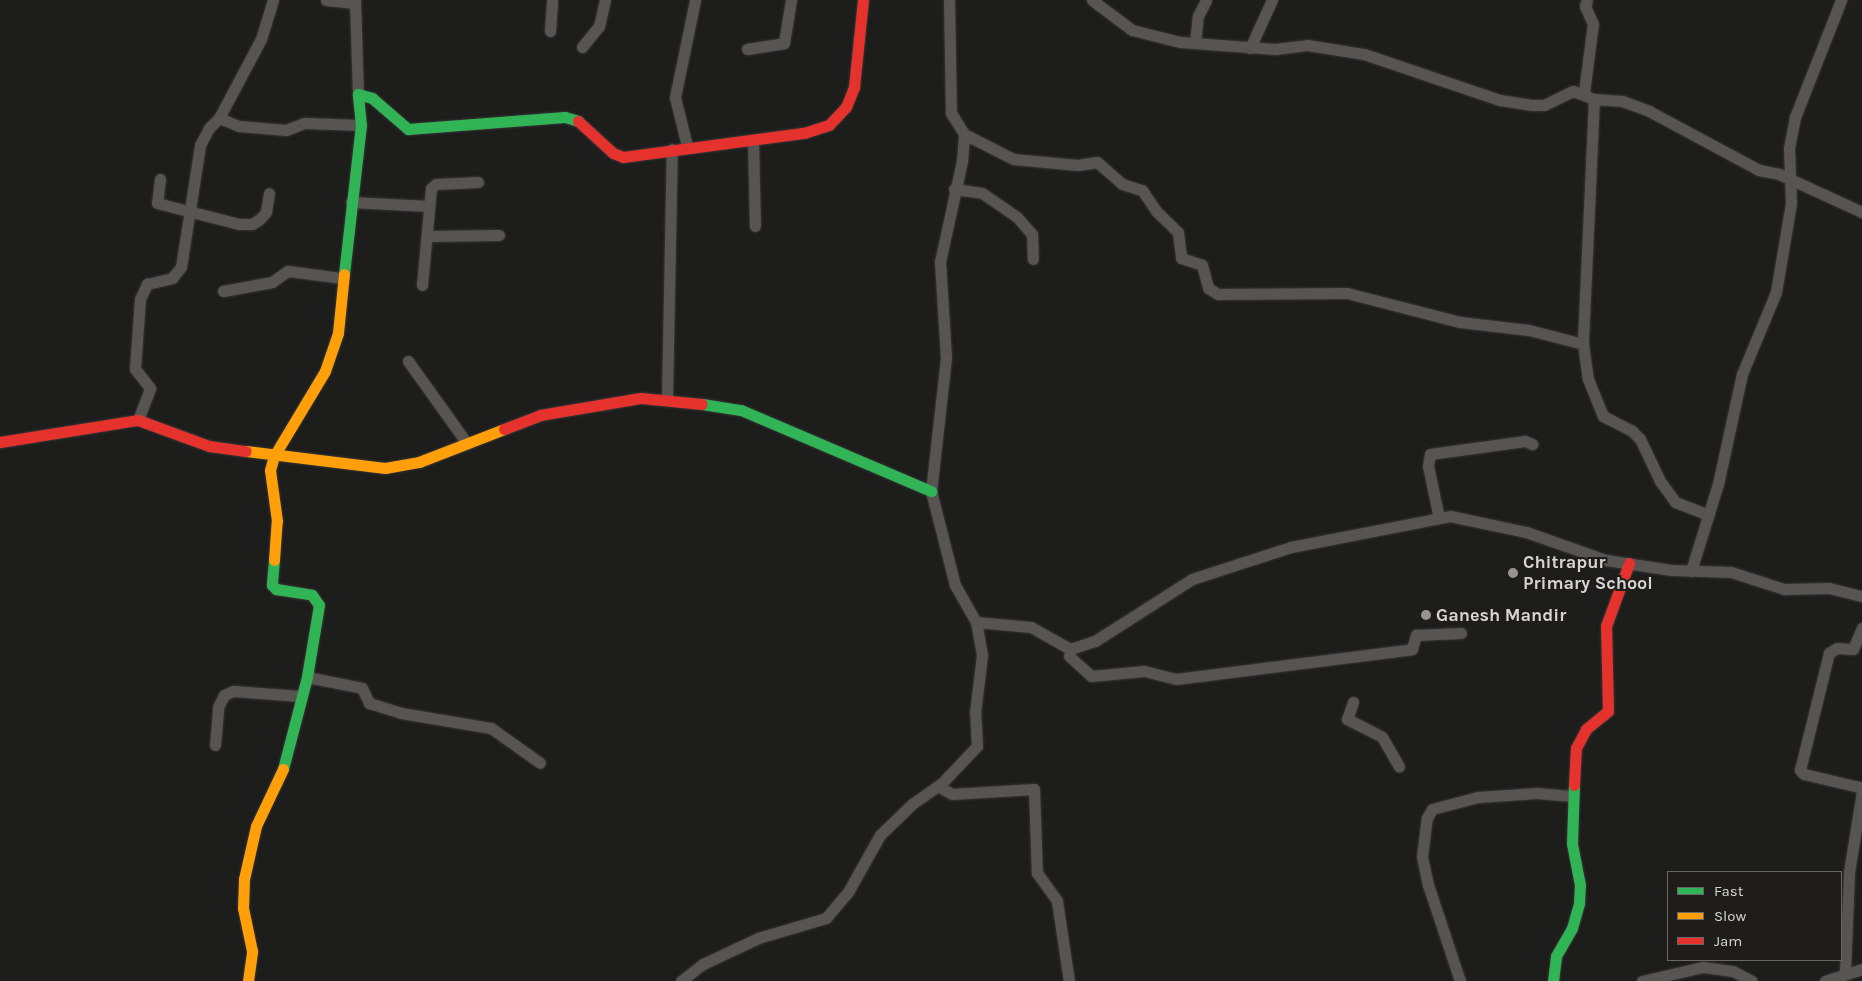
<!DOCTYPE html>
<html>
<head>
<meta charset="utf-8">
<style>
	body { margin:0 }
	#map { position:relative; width:1862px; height:981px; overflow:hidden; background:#1d1d1c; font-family:Karla,sans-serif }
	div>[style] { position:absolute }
	.roads { filter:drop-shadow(0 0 1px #373736) drop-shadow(0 0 1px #373736) }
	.street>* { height:11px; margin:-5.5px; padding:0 5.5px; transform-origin:5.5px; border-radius:5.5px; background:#585452 }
	.fast>* { height:11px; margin:-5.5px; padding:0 5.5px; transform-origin:5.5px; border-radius:5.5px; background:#30b455 }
	.slow>* { height:11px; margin:-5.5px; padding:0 5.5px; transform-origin:5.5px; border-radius:5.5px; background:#ff9f0a }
	.jam>* { height:11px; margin:-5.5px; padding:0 5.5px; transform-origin:5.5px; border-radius:5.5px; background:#e5322d }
	.dots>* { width:14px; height:14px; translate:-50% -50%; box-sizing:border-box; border:2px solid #1e1d1b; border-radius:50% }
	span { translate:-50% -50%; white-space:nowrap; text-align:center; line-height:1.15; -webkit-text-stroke:4px #1e1d1b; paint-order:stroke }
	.poi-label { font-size:18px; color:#d6d5d4; font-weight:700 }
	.left { translate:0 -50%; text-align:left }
	.legend { position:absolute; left:1667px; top:871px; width:175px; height:90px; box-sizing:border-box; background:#1e1d1b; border:1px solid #686765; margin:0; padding:6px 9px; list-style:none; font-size:15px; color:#d6d5d4 }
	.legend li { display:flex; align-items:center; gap:10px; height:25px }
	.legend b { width:25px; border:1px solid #686765 }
</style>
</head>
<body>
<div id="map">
	<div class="roads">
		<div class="street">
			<i style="left:326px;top:0;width:29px;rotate:6deg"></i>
			<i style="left:355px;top:0;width:94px;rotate:88.2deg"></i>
			<i style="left:949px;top:0;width:113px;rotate:89deg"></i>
			<i style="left:951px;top:113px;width:25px;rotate:58deg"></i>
			<i style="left:964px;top:134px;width:27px;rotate:94deg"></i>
			<i style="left:962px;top:161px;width:103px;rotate:102.3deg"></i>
			<i style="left:940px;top:262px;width:96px;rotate:86.4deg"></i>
			<i style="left:946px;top:358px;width:134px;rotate:96.4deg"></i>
			<i style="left:931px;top:491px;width:97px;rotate:75.7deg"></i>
			<i style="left:955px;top:585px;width:43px;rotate:60.4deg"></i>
			<i style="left:976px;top:622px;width:55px;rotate:5.2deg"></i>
			<i style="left:1031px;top:627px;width:45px;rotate:29.4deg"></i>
			<i style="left:1070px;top:649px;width:26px;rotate:-18deg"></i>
			<i style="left:1095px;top:641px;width:115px;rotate:-32.6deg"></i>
			<i style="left:1192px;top:579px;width:104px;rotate:-17.9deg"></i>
			<i style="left:1291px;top:547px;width:162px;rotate:-11deg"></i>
			<i style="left:1450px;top:516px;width:78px;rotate:11.9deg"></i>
			<i style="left:1526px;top:532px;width:85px;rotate:19.3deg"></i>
			<i style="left:1606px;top:560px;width:66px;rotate:8.7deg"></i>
			<i style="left:1671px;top:570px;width:60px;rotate:1.9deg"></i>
			<i style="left:1731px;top:572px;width:56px;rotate:17.8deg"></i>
			<i style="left:1784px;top:589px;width:45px;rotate:-1.3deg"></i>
			<i style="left:1829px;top:588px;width:34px;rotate:14deg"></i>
			<i style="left:1092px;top:0;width:50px;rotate:36.9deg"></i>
			<i style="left:1132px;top:30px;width:49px;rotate:14deg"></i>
			<i style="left:1180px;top:42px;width:95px;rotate:4.2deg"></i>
			<i style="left:1275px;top:49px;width:32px;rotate:-7deg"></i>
			<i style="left:1307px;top:45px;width:58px;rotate:9deg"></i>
			<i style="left:1364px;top:54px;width:144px;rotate:18.7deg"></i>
			<i style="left:1500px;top:100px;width:32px;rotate:9deg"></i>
			<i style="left:1532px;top:105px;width:12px"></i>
			<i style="left:1544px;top:105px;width:32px;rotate:-26deg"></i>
			<i style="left:1573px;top:91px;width:22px;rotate:21deg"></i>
			<i style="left:1594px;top:99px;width:28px;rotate:4deg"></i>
			<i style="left:1622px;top:101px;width:29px;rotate:20deg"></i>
			<i style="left:1649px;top:111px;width:125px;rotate:28.2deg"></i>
			<i style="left:1759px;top:170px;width:20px;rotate:11deg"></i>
			<i style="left:1779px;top:174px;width:91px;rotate:24.6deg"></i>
			<i style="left:550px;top:31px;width:31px;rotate:-86deg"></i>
			<i style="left:1195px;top:43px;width:27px;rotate:-84deg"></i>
			<i style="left:1198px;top:16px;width:18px;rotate:-63deg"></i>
			<i style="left:582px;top:47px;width:27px;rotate:-51deg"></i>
			<i style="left:599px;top:26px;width:27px;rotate:-77deg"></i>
			<i style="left:1250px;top:48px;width:53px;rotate:-65.4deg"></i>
			<i style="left:747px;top:49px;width:37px;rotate:-9deg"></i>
			<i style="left:784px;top:43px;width:44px;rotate:-80.8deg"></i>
			<i style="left:1584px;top:92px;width:69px;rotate:-82.5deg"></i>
			<i style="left:1593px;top:24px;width:20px;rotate:-114deg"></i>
			<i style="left:1585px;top:6px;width:6px;rotate:-72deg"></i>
			<i style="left:1594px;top:99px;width:245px;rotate:92.6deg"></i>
			<i style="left:1583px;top:344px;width:35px;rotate:82deg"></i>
			<i style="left:1588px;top:379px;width:40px;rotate:68deg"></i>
			<i style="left:1603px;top:416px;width:31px;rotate:27deg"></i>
			<i style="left:1631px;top:430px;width:13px;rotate:45deg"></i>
			<i style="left:1640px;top:439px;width:47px;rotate:64.5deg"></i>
			<i style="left:1660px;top:481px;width:26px;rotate:54deg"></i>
			<i style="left:1675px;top:502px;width:36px;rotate:21deg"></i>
			<i style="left:219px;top:118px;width:89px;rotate:-62deg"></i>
			<i style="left:261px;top:39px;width:41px;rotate:-72.9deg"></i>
			<i style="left:964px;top:134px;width:55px;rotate:27deg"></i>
			<i style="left:1013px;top:159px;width:65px;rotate:5.3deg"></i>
			<i style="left:1078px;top:165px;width:19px;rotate:-9deg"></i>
			<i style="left:1097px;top:162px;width:33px;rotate:41deg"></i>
			<i style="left:1122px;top:184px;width:21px;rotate:17deg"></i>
			<i style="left:1142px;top:190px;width:25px;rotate:56deg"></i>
			<i style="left:1156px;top:211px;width:30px;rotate:44deg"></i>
			<i style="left:1178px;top:232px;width:26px;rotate:83deg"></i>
			<i style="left:1181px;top:258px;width:22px;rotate:18deg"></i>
			<i style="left:1202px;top:265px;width:24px;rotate:75deg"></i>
			<i style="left:1208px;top:288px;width:12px;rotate:31deg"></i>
			<i style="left:1218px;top:294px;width:129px;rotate:-0.4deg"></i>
			<i style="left:1347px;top:293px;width:117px;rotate:14.4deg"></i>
			<i style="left:1460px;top:322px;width:69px;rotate:6.6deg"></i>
			<i style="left:1529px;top:330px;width:56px;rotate:14.5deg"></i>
			<i style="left:753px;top:140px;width:86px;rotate:88.7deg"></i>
			<i style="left:687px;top:146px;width:50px;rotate:-103.8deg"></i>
			<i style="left:675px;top:97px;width:99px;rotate:-78.3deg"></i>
			<i style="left:160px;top:179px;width:24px;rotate:97deg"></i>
			<i style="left:157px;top:203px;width:85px;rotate:14.4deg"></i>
			<i style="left:239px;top:224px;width:13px"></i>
			<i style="left:252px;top:224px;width:9px;rotate:-32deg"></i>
			<i style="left:260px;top:219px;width:9px;rotate:-49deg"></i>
			<i style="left:266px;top:212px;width:19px;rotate:-81deg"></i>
			<i style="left:954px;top:189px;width:28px;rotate:8deg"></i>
			<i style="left:982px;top:193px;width:42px;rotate:34.4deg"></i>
			<i style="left:1017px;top:217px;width:23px;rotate:49deg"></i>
			<i style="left:1032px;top:234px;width:25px;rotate:88deg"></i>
			<i style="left:351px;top:202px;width:78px;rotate:2.9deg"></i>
			<i style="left:428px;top:236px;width:71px;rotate:-0.8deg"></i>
			<i style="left:422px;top:285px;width:97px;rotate:-84.7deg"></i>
			<i style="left:431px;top:188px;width:6px;rotate:-39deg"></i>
			<i style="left:436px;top:184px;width:42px;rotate:-2.7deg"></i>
			<i style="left:223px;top:291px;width:50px;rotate:-10.4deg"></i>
			<i style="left:272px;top:282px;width:19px;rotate:-35deg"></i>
			<i style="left:288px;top:271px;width:53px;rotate:7.5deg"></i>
			<i style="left:408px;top:361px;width:100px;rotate:54.4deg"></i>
			<i style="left:667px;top:399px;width:250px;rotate:-88.9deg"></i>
			<i style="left:138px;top:420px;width:34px;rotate:-69deg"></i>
			<i style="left:150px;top:388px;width:24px;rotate:-128deg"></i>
			<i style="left:135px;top:369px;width:70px;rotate:-85.9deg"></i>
			<i style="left:140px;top:299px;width:17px;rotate:-65deg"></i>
			<i style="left:147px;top:284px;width:26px;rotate:-13deg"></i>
			<i style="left:172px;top:278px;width:14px;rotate:-51deg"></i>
			<i style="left:181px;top:267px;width:123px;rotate:-81.1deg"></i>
			<i style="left:200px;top:145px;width:19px;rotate:-62deg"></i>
			<i style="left:209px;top:128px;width:14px;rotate:-45deg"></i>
			<i style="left:219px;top:118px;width:22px;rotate:22deg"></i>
			<i style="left:239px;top:126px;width:47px;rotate:4.9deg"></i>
			<i style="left:286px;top:130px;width:19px;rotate:-21deg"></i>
			<i style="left:304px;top:123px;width:57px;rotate:2deg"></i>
			<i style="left:1439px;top:518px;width:53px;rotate:-101.9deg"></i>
			<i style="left:1428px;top:466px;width:12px;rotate:-81deg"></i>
			<i style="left:1430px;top:454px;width:96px;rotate:-7.8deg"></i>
			<i style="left:1525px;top:441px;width:8px;rotate:23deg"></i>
			<i style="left:1691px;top:571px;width:91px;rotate:-72.8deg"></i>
			<i style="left:1718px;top:484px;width:113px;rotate:-77.7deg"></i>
			<i style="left:1742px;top:374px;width:89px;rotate:-67.5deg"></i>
			<i style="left:1776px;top:292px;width:90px;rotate:-80.4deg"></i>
			<i style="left:1791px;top:203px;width:55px;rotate:-92.1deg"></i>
			<i style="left:1789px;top:148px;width:32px;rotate:-79deg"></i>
			<i style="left:1795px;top:117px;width:126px;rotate:-68.5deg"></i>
			<i style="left:1069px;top:656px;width:30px;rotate:42deg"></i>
			<i style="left:1091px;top:676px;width:53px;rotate:-5.4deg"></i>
			<i style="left:1144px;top:671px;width:33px;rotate:14deg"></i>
			<i style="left:1176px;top:679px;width:238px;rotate:-7.2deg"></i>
			<i style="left:1412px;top:649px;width:15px;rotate:-74deg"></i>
			<i style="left:1416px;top:635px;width:45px;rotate:-2.5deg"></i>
			<i style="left:307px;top:677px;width:56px;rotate:11.3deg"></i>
			<i style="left:362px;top:688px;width:17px;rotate:65deg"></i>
			<i style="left:369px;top:703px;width:34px;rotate:17deg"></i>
			<i style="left:401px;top:713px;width:91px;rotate:9.5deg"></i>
			<i style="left:491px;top:728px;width:60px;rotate:35.5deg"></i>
			<i style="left:1353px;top:702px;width:18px;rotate:109deg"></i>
			<i style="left:1347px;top:719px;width:39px;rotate:27deg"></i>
			<i style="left:1382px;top:737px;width:34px;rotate:60deg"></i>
			<i style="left:215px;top:745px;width:38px;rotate:-85deg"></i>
			<i style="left:218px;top:707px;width:13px;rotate:-63deg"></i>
			<i style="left:224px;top:695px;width:10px;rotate:-24deg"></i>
			<i style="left:233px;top:691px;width:67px;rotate:4.3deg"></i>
			<i style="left:938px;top:786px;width:16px;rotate:30deg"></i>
			<i style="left:952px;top:794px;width:82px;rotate:-3.5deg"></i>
			<i style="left:1034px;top:789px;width:84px;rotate:88deg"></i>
			<i style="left:1037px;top:873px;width:34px;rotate:54deg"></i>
			<i style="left:1057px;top:901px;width:81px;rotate:81.5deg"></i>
			<i style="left:1845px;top:972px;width:100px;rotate:-87.7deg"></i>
			<i style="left:1849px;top:872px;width:81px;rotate:-80.8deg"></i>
			<i style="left:1862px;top:792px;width:6px;rotate:-121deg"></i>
			<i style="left:1859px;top:787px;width:57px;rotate:-166.7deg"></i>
			<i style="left:1804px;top:774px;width:6px;rotate:-135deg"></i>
			<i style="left:1800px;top:770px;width:121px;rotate:-76.1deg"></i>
			<i style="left:1829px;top:653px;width:9px;rotate:-32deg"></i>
			<i style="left:1837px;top:648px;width:16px;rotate:4deg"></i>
			<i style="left:1853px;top:649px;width:23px;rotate:-67deg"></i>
			<i style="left:681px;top:981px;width:28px;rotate:-38deg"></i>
			<i style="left:703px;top:964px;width:61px;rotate:-25.3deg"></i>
			<i style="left:758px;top:938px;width:71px;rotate:-16.4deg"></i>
			<i style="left:826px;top:918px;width:34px;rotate:-50deg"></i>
			<i style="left:848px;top:892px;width:65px;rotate:-60.7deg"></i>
			<i style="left:880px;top:835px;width:45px;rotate:-44.1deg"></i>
			<i style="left:912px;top:804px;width:35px;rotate:-35deg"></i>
			<i style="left:941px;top:784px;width:52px;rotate:-46.5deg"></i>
			<i style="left:977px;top:746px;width:33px;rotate:-93deg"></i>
			<i style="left:975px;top:713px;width:58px;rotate:-83.1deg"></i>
			<i style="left:982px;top:655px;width:34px;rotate:-100deg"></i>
			<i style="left:1460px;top:981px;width:101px;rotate:-108.4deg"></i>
			<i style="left:1428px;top:885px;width:29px;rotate:-102deg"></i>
			<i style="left:1422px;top:857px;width:39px;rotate:-83deg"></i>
			<i style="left:1427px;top:818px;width:10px;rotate:-61deg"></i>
			<i style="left:1432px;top:809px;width:48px;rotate:-14.6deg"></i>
			<i style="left:1478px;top:797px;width:59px;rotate:-3.9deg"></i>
			<i style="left:1537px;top:793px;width:36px;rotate:5deg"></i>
			<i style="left:1642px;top:981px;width:63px;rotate:-12.9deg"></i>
			<i style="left:1703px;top:967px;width:30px;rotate:8deg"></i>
			<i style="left:1733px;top:971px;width:21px;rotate:28deg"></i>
			<i style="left:1825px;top:981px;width:39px;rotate:-18deg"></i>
		</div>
		<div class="fast">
			<i style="left:344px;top:274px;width:150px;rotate:-83.5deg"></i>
			<i style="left:361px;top:125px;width:31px;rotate:-96deg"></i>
			<i style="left:358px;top:94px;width:15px;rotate:16deg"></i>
			<i style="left:372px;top:98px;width:48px;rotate:40.7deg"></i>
			<i style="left:408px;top:129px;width:157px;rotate:-4.4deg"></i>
			<i style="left:565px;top:117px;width:14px;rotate:17deg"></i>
			<i style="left:702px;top:404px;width:39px;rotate:9deg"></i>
			<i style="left:741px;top:410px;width:207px;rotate:23.1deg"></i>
			<i style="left:274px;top:560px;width:25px;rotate:95deg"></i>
			<i style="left:272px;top:585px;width:6px;rotate:45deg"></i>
			<i style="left:276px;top:589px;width:36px;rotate:9deg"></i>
			<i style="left:312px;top:595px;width:12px;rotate:55deg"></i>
			<i style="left:319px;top:605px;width:73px;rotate:99.5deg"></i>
			<i style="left:307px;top:677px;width:95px;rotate:104.6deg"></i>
			<i style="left:1553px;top:981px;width:25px;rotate:-83deg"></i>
			<i style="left:1556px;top:956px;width:32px;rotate:-60deg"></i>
			<i style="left:1572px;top:928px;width:26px;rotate:-74deg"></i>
			<i style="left:1579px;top:903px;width:18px;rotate:-87deg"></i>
			<i style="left:1580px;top:885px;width:42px;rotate:-101deg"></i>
			<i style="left:1572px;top:844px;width:59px;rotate:-88.1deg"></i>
		</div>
		<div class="slow">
			<i style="left:246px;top:451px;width:140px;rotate:7deg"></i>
			<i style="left:385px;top:468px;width:35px;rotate:-10deg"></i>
			<i style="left:419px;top:462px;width:91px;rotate:-21.2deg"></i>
			<i style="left:274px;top:560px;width:39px;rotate:-86deg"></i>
			<i style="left:277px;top:521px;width:51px;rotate:-97.8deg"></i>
			<i style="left:270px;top:470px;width:15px;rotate:-74deg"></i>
			<i style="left:274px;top:456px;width:99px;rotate:-59deg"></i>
			<i style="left:325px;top:371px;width:40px;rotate:-71.1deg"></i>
			<i style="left:338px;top:333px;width:59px;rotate:-84.2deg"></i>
			<i style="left:248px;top:981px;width:30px;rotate:-82deg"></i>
			<i style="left:252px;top:951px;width:44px;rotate:-101.8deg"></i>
			<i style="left:243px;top:908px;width:29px;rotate:-88deg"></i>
			<i style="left:244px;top:879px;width:54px;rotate:-77.2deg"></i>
			<i style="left:256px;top:826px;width:63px;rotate:-64.7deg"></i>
		</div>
		<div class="jam">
			<i style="left:578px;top:121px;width:47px;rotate:42.4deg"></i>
			<i style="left:613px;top:153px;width:11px;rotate:22deg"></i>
			<i style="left:623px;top:157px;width:183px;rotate:-7.6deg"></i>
			<i style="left:804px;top:133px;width:26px;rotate:-18deg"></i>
			<i style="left:829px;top:125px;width:25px;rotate:-47deg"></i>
			<i style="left:846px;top:107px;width:22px;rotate:-68deg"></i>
			<i style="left:854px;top:87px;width:87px;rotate:-84.1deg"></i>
			<i style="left:504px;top:429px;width:39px;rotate:-21deg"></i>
			<i style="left:540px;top:415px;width:102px;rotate:-9.6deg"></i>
			<i style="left:641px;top:398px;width:61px;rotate:5.6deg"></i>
			<i style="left:0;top:442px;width:140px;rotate:-9.1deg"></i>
			<i style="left:138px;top:420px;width:76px;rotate:20.1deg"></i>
			<i style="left:209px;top:446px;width:37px;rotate:8deg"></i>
			<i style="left:1574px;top:785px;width:37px;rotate:-87deg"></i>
			<i style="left:1576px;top:748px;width:21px;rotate:-62deg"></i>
			<i style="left:1586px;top:729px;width:28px;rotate:-39deg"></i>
			<i style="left:1608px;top:711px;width:85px;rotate:-91.3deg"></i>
			<i style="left:1606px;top:626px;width:67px;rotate:-69.9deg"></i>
		</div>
	</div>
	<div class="dots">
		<i style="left:1513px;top:573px;background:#959594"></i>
		<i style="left:1426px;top:615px;background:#959594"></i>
	</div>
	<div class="poi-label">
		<span class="left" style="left:1523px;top:573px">Chitrapur<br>Primary School</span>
		<span class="left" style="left:1436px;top:615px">Ganesh Mandir</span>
	</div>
	<ul class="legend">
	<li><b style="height:6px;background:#30b455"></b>Fast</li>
	<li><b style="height:6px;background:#ff9f0a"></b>Slow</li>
	<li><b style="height:6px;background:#e5322d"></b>Jam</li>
	</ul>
</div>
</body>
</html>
